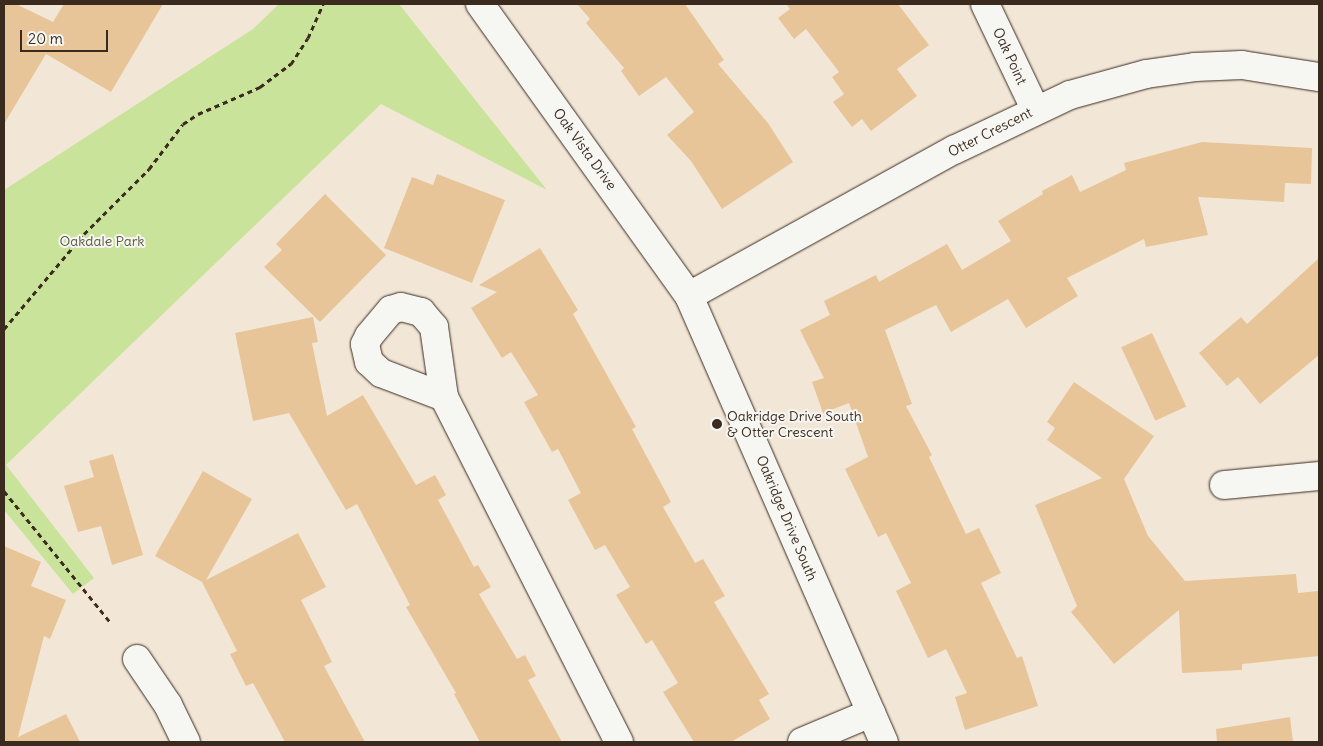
<!DOCTYPE html>
<html>
<head>
<meta charset="utf-8">
<style>
	body { margin:0 }
	#map { position:relative; width:1323px; height:746px; overflow:hidden; background:#f2e7d7; font-family:Delius,sans-serif }
	div>[style] { position:absolute }
	.green>* { inset:0; background:#c9e39a }
	.building>* { inset:0; background:#e7c599; transform-origin:0 0 }
	.path>* { height:3px; margin-top:-1.5px; transform-origin:0; background:repeating-linear-gradient(90deg,#3b2a1e 0 5px,transparent 0 9px) }
	.roads { filter:drop-shadow(0 0 1px #3b2a1e) drop-shadow(0 0 1px #3b2a1e) }
	.minor>* { height:28px; margin:-14px; padding:0 14px; transform-origin:14px; border-radius:14px; background:#f6f6f2 }
	.dots>* { width:14px; height:14px; translate:-50% -50%; box-sizing:border-box; border:2px solid #f6f6f2; border-radius:50% }
	span { translate:-50% -50%; white-space:nowrap; text-align:center; line-height:1.15; -webkit-text-stroke:4px #f6f6f2; paint-order:stroke }
	.street-label { font-size:14px; color:#3b2a1e }
	.park-label { font-size:14px; color:#5e583d }
	.poi-label { font-size:14px; color:#3b2a1e }
	.left { translate:0 -50%; text-align:left }
	.frame { position:absolute; inset:0; border:5px solid #3b2a1e; pointer-events:none }
	.scale { position:absolute; left:20px; top:30px; width:88px; height:22px; box-sizing:border-box; border:2px solid #3b2a1e; border-top:0; padding-left:6px; font-size:15px; line-height:18px; white-space:nowrap; color:#3b2a1e; -webkit-text-stroke:4px #f6f6f2; paint-order:stroke }
</style>
</head>
<body>
<div id="map">
	<div class="green">
		<i style="clip-path:polygon(279px 4px,399px 4px,547px 190px,381px 104px,6px 465px,94px 578px,73px 594px,4px 510px,4px 190px,253px 29px)"></i>
	</div>
	<div class="building">
		<i style="clip-path:polygon(4px 4px,16px 4px,53px 22px,64px 4px,163px 4px,111px 92px,46px 54px,4px 124px)"></i>
		<i style="clip-path:polygon(577px 4px,685px 4px,724px 60px,718px 64px,768px 123px,793px 162px,722px 209px,691px 161px,667px 135px,694px 112px,666px 77px,639px 96px,621px 71px,624px 68px,586px 23px,590px 19px)"></i>
		<i style="clip-path:polygon(786px 4px,898px 4px,929px 45px,897px 69px,917px 96px,871px 131px,862px 119px,852px 127px,833px 102px,844px 94px,832px 77px,839px 72px,806px 29px,794px 39px,778px 18px,790px 9px)"></i>
		<i style="clip-path:polygon(1202px 142px,1312px 148px,1311px 184px,1285px 183px,1284px 202px,1198px 197px,1208px 235px,1146px 247px,1144px 239px,1067px 278px,1078px 296px,1026px 328px,1008px 299px,951px 332px,936px 305px,885px 330px,912px 404px,906px 406px,932px 455px,929px 457px,966px 534px,979px 528px,1001px 573px,981px 583px,1017px 658px,1022px 656px,1038px 706px,965px 730px,955px 697px,967px 693px,946px 649px,928px 658px,896px 591px,911px 583px,886px 533px,878px 537px,845px 469px,868px 457px,849px 403px,823px 413px,812px 382px,824px 378px,800px 330px,830px 315px,824px 301px,876px 275px,879px 282px,947px 244px,962px 270px,1011px 241px,998px 221px,1043px 194px,1042px 191px,1072px 175px,1080px 192px,1126px 170px,1124px 163px)"></i>
		<i style="clip-path:polygon(437px 174px,505px 200px,472px 283px,384px 248px,412px 177px,433px 185px)"></i>
		<i style="clip-path:polygon(325px 194px,386px 255px,320px 322px,264px 267px,282px 250px,276px 244px)"></i>
		<i style="clip-path:polygon(540px 248px,578px 310px,573px 314px,636px 427px,632px 429px,671px 502px,663px 507px,695px 563px,703px 559px,725px 596px,714px 602px,769px 694px,759px 700px,770px 719px,731px 742px,694px 742px,663px 692px,678px 683px,652px 640px,646px 644px,616px 595px,630px 587px,605px 545px,595px 550px,568px 500px,581px 493px,558px 449px,552px 452px,524px 402px,538px 395px,511px 352px,502px 358px,471px 308px,497px 292px,479px 285px)"></i>
		<i style="clip-path:polygon(1319px 258px,1319px 355px,1260px 404px,1238px 377px,1227px 386px,1199px 353px,1241px 317px,1247px 324px)"></i>
		<i style="clip-path:polygon(313px 317px,318px 342px,312px 343px,327px 416px,363px 395px,416px 485px,435px 475px,446px 495px,438px 500px,474px 567px,478px 565px,491px 587px,479px 594px,517px 659px,525px 655px,536px 676px,528px 680px,562px 742px,480px 742px,454px 694px,456px 693px,406px 607px,410px 605px,357px 504px,346px 510px,289px 413px,253px 421px,235px 333px)"></i>
		<i style="left:1152px;top:333px;width:81px;height:34px;rotate:65deg"></i>
		<i style="clip-path:polygon(1074px 382px,1154px 436px,1124px 479px,1148px 536px,1185px 581px,1296px 574px,1298px 593px,1318px 591px,1319px 656px,1242px 664px,1242px 670px,1182px 673px,1179px 610px,1114px 664px,1071px 612px,1077px 606px,1035px 505px,1102px 478px,1047px 440px,1055px 428px,1047px 422px)"></i>
		<i style="clip-path:polygon(113px 454px,143px 555px,112px 565px,101px 526px,78px 532px,64px 486px,94px 477px,89px 461px)"></i>
		<i style="clip-path:polygon(203px 471px,252px 499px,206px 580px,298px 533px,326px 587px,301px 600px,332px 662px,324px 666px,365px 742px,285px 742px,253px 683px,246px 686px,230px 654px,237px 651px,202px 582px,155px 556px)"></i>
		<i style="clip-path:polygon(4px 546px,41px 562px,31px 586px,66px 600px,50px 639px,44px 636px,18px 737px,66px 714px,80px 742px,4px 742px)"></i>
		<i style="clip-path:polygon(1290px 717px,1293px 742px,1217px 742px,1216px 729px)"></i>
	</div>
	<div class="path">
		<i style="left:4px;top:329px;width:124px;rotate:-49.9deg"></i>
		<i style="left:84px;top:234px;width:92px;rotate:-45deg"></i>
		<i style="left:149px;top:169px;width:56px;rotate:-52.9deg"></i>
		<i style="left:183px;top:124px;width:18px;rotate:-34deg"></i>
		<i style="left:198px;top:114px;width:68px;rotate:-23.5deg"></i>
		<i style="left:260px;top:87px;width:39px;rotate:-37deg"></i>
		<i style="left:291px;top:64px;width:31px;rotate:-57deg"></i>
		<i style="left:308px;top:38px;width:37px;rotate:-66deg"></i>
		<i style="left:4px;top:491px;width:169px;rotate:51deg"></i>
	</div>
	<div class="roads">
		<div class="minor">
			<i style="left:480px;top:4px;width:359px;rotate:54.4deg"></i>
			<i style="left:689px;top:296px;width:487px;rotate:66.4deg"></i>
			<i style="left:985px;top:4px;width:116px;rotate:64.5deg"></i>
			<i style="left:689px;top:296px;width:303px;rotate:-28.9deg"></i>
			<i style="left:954px;top:150px;width:128px;rotate:-25.4deg"></i>
			<i style="left:1070px;top:95px;width:79px;rotate:-15.4deg"></i>
			<i style="left:1146px;top:74px;width:49px;rotate:-8.1deg"></i>
			<i style="left:1195px;top:67px;width:47px;rotate:-2.4deg"></i>
			<i style="left:1242px;top:65px;width:78px;rotate:8.9deg"></i>
			<i style="left:444px;top:397px;width:67px;rotate:-159.1deg"></i>
			<i style="left:381px;top:373px;width:16px;rotate:-137deg"></i>
			<i style="left:369px;top:362px;width:18px;rotate:-103deg"></i>
			<i style="left:365px;top:344px;width:9px;rotate:-63deg"></i>
			<i style="left:369px;top:336px;width:34px;rotate:-50deg"></i>
			<i style="left:391px;top:310px;width:10px;rotate:-17deg"></i>
			<i style="left:401px;top:307px;width:21px;rotate:14deg"></i>
			<i style="left:421px;top:312px;width:20px;rotate:49deg"></i>
			<i style="left:434px;top:327px;width:71px;rotate:81.9deg"></i>
			<i style="left:444px;top:397px;width:387px;rotate:63.1deg"></i>
			<i style="left:1224px;top:485px;width:95px;rotate:-5.4deg"></i>
			<i style="left:137px;top:659px;width:55px;rotate:56deg"></i>
			<i style="left:168px;top:705px;width:41px;rotate:64.1deg"></i>
			<i style="left:802px;top:742px;width:75px;rotate:-22.8deg"></i>
		</div>
	</div>
	<div class="dots">
		<i style="left:717px;top:424px;background:#3b2a1e"></i>
	</div>
	<div class="street-label">
		<span style="left:1010px;top:56px;rotate:65deg">Oak Point</span>
		<span style="left:990px;top:132px;rotate:-27deg">Otter Crescent</span>
		<span style="left:585px;top:149px;rotate:54deg">Oak Vista Drive</span>
		<span style="left:787px;top:518px;rotate:67deg">Oakridge Drive South</span>
	</div>
	<div class="park-label">
		<span style="left:102px;top:241px">Oakdale Park</span>
	</div>
	<div class="poi-label">
		<span class="left" style="left:727px;top:424px">Oakridge Drive South<br>&amp; Otter Crescent</span>
	</div>
	<div class="frame"></div>
	<div class="scale">20 m</div>
</div>
</body>
</html>
